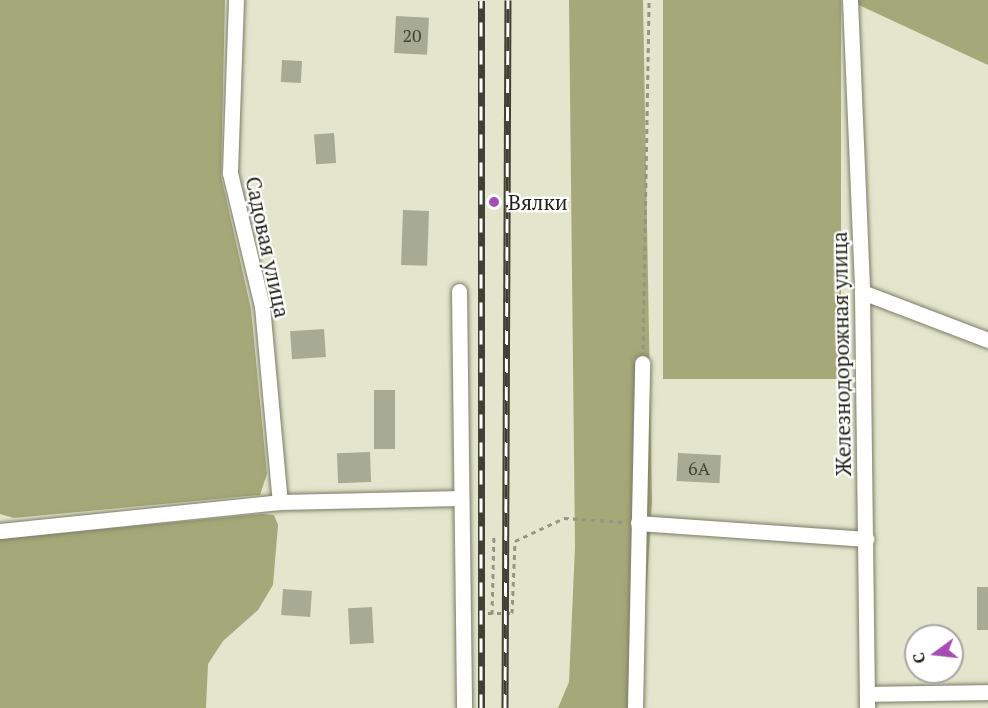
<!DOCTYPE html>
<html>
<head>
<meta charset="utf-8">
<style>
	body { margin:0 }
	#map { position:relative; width:988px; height:708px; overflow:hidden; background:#e3e5cc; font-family:"PT Serif",serif }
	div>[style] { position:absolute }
	.forest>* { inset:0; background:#a5a878; transform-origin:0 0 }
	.building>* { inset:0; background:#a8ab93; transform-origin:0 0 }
	.path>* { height:3px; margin-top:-1.5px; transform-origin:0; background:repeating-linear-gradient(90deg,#949583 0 4.5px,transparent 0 9px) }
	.roads { filter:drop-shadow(0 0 2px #7a7c66) drop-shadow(0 0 2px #7a7c66) }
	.street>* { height:15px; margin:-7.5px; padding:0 7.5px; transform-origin:7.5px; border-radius:7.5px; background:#fff }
	.rail>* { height:7px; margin-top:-3.5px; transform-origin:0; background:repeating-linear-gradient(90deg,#fff 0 14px,#404135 0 28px); box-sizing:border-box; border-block:2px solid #404135 }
	.dots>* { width:16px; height:16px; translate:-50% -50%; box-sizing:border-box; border:3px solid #fff; border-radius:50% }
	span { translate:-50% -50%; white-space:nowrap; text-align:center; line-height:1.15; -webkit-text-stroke:4.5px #fff; paint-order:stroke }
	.number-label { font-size:18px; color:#424437 }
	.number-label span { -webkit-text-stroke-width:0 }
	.poi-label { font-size:21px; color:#202118 }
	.left { translate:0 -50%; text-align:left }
	.street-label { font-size:21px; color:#202118 }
	.north { position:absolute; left:904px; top:624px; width:60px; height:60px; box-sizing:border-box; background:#fff; border:2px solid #a6a6a3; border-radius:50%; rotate:255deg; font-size:16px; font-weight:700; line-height:24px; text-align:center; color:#202118 }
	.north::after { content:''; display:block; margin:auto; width:21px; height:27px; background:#a74cb7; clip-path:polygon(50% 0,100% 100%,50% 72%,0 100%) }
</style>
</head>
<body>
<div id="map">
	<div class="forest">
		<i style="clip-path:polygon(0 0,225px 0,221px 176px,251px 309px,267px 474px,260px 495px,14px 518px,0 514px)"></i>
		<i style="clip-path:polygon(569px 0,643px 0,652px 502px,639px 708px,558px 708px,569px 682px,575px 547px)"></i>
		<i style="left:663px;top:0;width:178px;height:379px"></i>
		<i style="clip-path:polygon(848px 0,988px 0,988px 65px)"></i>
		<i style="clip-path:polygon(262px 514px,274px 515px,278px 525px,273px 585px,258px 610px,223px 641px,208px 664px,206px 708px,0 708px,0 539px)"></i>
	</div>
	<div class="building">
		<i style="left:396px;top:16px;width:33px;height:37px;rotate:3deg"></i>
		<i style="left:282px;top:60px;width:20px;height:22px;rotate:3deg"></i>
		<i style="left:334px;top:133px;width:30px;height:20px;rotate:86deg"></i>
		<i style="left:403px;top:210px;width:26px;height:55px;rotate:2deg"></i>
		<i style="left:324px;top:329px;width:28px;height:34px;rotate:86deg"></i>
		<i style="left:374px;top:390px;width:21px;height:59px"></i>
		<i style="left:370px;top:452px;width:30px;height:33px;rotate:88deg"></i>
		<i style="left:678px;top:453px;width:43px;height:28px;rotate:3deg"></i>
		<i style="left:977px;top:587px;width:11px;height:43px"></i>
		<i style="left:283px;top:589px;width:29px;height:26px;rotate:4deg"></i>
		<i style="left:372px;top:607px;width:36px;height:24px;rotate:87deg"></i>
	</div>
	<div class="path">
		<i style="left:643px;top:349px;width:349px;rotate:-89deg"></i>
		<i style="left:479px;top:613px;width:33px"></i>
		<i style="left:512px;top:613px;width:72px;rotate:-87.6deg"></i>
		<i style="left:515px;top:541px;width:54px;rotate:-25.1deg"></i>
		<i style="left:564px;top:518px;width:60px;rotate:3.8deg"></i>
		<i style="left:492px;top:614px;width:80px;rotate:-88.6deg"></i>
	</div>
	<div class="roads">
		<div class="street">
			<i style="left:236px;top:0;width:173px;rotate:92deg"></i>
			<i style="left:230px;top:173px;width:137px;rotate:76.5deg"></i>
			<i style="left:262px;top:306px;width:197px;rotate:84.8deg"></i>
			<i style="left:850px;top:0;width:292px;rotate:87.6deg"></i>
			<i style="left:862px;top:292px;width:416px;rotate:89.3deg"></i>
			<i style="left:459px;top:291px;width:417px;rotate:89.3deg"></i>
			<i style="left:862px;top:292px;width:135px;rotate:20.9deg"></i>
			<i style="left:638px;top:523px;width:229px;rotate:4deg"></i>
			<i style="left:0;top:531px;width:281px;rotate:-5.9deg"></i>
			<i style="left:280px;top:502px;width:181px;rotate:-1.3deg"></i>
			<i style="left:867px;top:694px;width:121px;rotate:-0.9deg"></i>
			<i style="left:635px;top:708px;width:345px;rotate:-88.8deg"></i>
		</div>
	</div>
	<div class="rail">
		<i style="left:481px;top:708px;width:708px;rotate:-90deg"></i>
		<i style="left:505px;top:708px;width:708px;rotate:-89.76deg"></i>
	</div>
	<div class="dots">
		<i style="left:494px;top:202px;background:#a74cb7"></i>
	</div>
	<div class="number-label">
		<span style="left:412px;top:35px">20</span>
		<span style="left:699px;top:468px">6А</span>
	</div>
	<div class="poi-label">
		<span class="left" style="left:508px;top:202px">Вялки</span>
	</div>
	<div class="street-label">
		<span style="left:268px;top:247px;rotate:78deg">Садовая улица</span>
		<span style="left:841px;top:354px;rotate:-91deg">Железнодорожная улица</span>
	</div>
	<div class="north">С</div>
</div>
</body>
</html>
